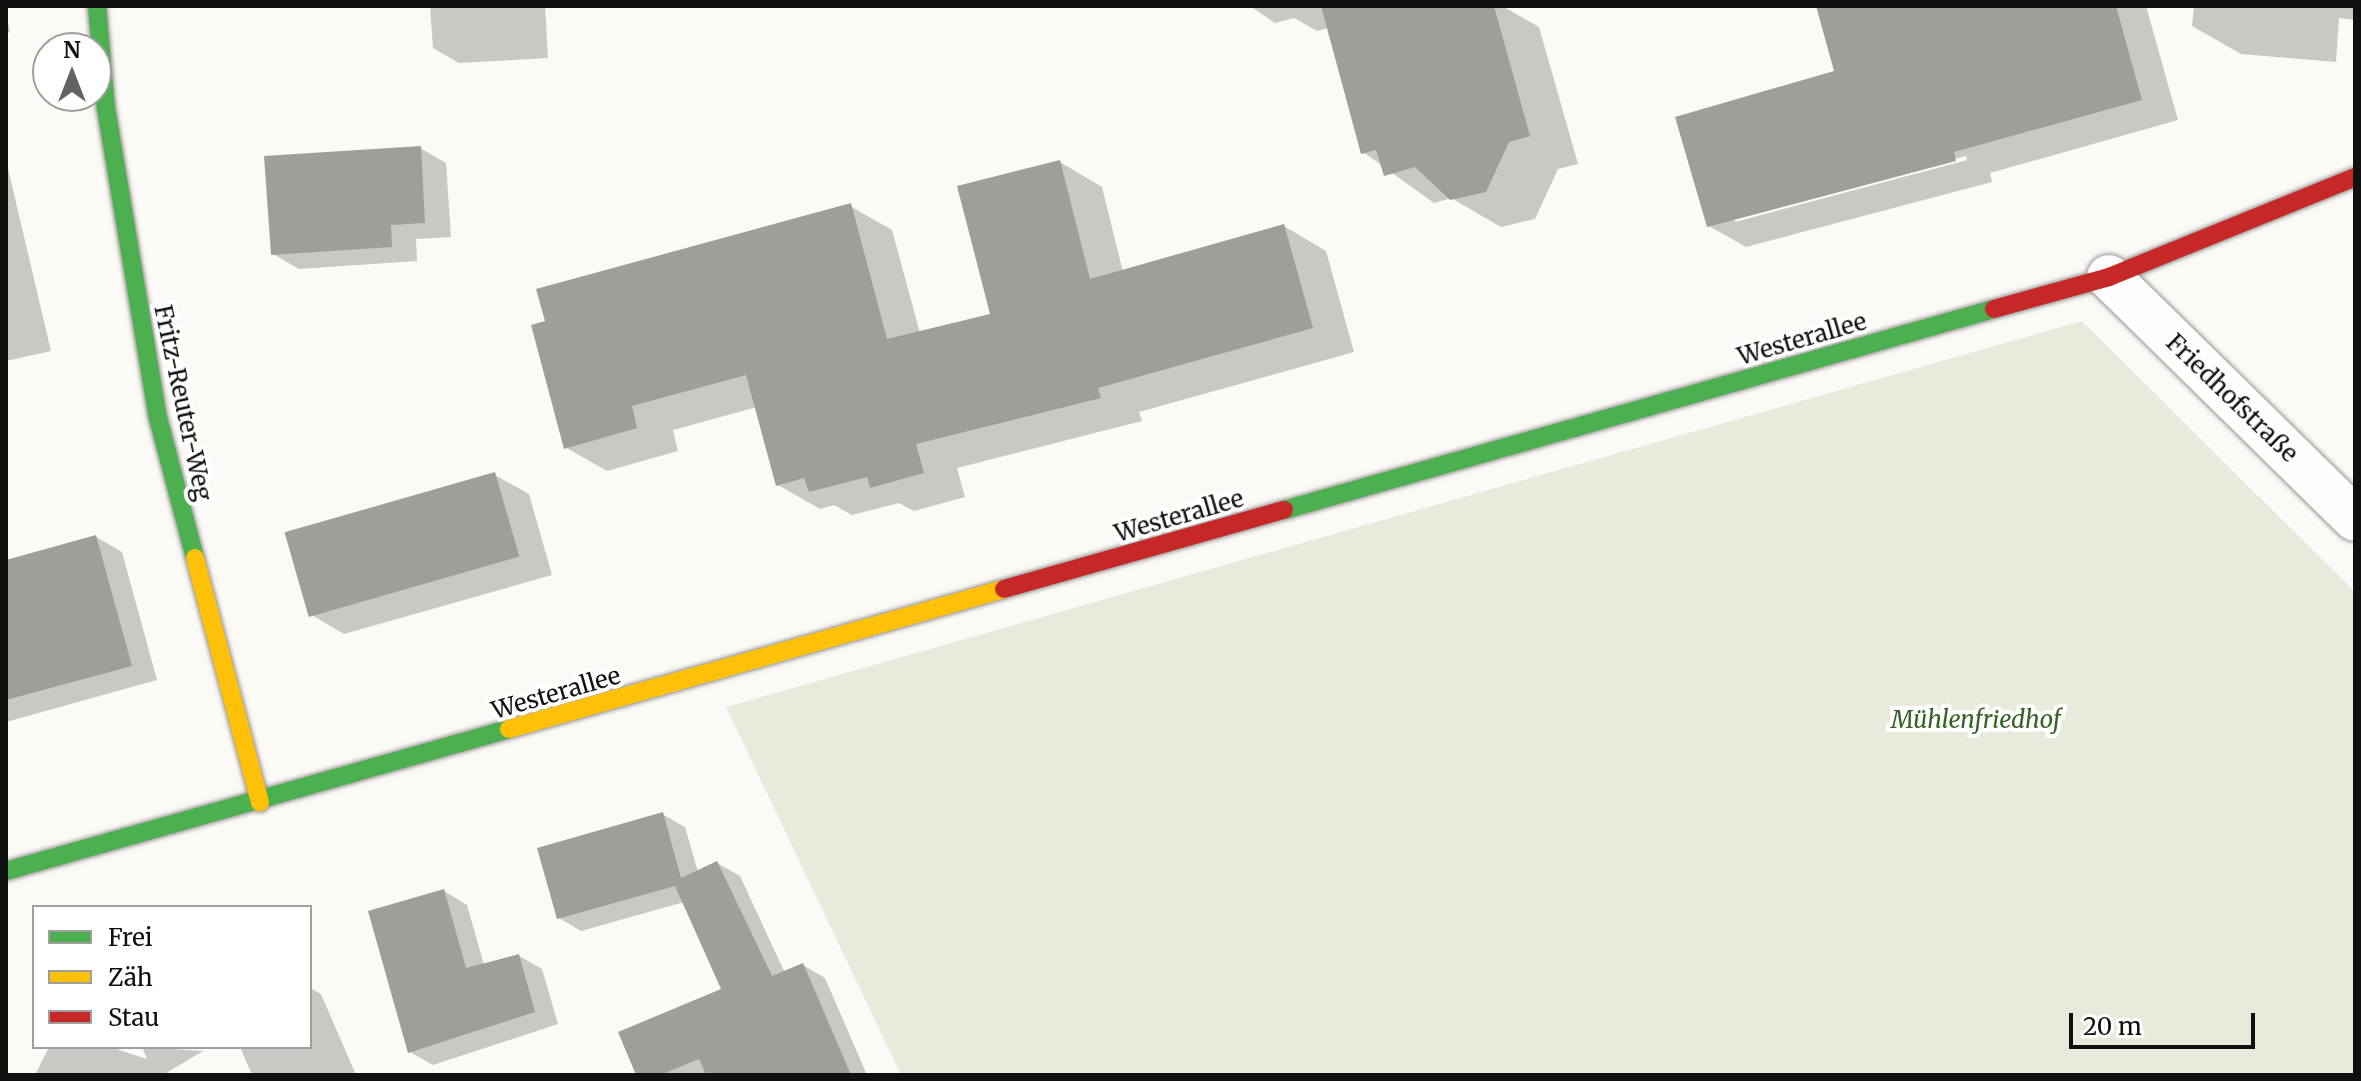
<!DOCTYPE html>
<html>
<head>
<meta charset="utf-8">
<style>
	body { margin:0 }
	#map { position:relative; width:2361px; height:1081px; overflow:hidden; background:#fcfaf6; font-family:Merriweather,serif }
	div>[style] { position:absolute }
	.cemetery>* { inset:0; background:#e8ebdc }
	.shadow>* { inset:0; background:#0003 }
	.building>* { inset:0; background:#a09e9b; transform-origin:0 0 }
	.roads { filter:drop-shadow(0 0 2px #969594) drop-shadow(0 0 2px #969594) }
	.street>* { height:44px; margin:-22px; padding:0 22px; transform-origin:22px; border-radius:22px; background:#fffefe }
	.fast>* { height:18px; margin:-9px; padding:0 9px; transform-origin:9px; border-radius:9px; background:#4caf50 }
	.slow>* { height:18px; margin:-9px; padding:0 9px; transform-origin:9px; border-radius:9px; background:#ffc107 }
	.jam>* { height:18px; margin:-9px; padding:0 9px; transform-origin:9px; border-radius:9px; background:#c62828 }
	span { translate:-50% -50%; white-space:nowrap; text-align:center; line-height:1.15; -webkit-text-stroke:8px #fff; paint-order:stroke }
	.street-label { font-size:24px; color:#101010 }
	.park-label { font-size:24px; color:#376127; font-style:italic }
	.frame { position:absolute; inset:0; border:8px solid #101010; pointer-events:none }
	.legend { position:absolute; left:32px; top:905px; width:280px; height:144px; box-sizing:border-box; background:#fff; border:2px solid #9f9f9f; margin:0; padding:10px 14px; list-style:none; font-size:24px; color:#101010 }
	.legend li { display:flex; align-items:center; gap:16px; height:40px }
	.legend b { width:40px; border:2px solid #9f9f9f }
	.north { position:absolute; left:32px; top:32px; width:80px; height:80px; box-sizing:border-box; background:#fff; border:2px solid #9f9f9f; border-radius:50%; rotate:0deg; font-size:22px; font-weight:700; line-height:32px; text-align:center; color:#101010 }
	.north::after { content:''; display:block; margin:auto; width:28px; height:36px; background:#636260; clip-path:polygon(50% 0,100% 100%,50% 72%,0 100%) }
	.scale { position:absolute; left:2069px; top:1013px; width:186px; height:36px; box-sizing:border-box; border:4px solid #101010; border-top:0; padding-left:10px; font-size:24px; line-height:28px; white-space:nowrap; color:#101010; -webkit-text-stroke:6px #fff; paint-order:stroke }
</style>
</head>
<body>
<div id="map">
	<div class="cemetery">
		<i style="clip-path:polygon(2082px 321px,2355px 592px,2355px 1075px,901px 1075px,726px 707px)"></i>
	</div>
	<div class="shadow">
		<i style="clip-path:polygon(430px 6px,545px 6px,548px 58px,459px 63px,433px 48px)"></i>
		<i style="clip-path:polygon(1250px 6px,1379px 6px,1382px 14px,1317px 31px,1294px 18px,1275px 23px)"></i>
		<i style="clip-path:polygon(1437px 6px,1502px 6px,1539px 27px,1578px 164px,1558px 169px,1535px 219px,1501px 227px,1451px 198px,1434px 203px,1363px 152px)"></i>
		<i style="clip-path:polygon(evenodd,1818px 6px,2146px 6px,2178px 120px,1990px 173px,1992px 182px,1746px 247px,1709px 226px,1836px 73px,1818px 6px,1966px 156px,1967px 160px,1735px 222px,1735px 218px,1966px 156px)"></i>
		<i style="clip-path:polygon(2194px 6px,2355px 6px,2355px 20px,2339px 18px,2336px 62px,2241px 54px,2192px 26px)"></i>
		<i style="clip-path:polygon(6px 13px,10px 32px,6px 33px)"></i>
		<i style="clip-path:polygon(420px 148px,446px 163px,451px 237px,416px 239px,417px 261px,299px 269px,273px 254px)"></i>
		<i style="clip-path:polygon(6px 160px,51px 351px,6px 361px)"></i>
		<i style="clip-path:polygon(1060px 162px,1102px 187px,1123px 272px,1284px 226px,1326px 251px,1354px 352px,1139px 412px,1142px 421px,957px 468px,965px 497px,914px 511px,899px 503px,852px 515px,834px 505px,820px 509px,778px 485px,757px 407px,673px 430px,678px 451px,607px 471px,565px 447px,850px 206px,892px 230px,920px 333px,992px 315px)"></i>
		<i style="clip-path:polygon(495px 475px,529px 494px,552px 575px,344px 634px,310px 614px)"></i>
		<i style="clip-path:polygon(96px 537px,122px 552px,157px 680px,6px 722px,6px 562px)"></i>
		<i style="clip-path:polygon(662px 814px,685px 827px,698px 872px,717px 863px,740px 876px,785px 973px,803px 965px,825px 978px,867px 1075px,638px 1075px,724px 990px,684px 902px,581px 931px,559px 918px)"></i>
		<i style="clip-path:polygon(444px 891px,467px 905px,484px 965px,519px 956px,542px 969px,558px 1024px,433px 1065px,410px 1052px)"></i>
		<i style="clip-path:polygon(310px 988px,321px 994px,356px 1075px,252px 1075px,240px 1047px,310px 1047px)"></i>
		<i style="clip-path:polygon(49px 1047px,110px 1047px,147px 1059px,142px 1047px,203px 1051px,163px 1075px,35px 1075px)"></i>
	</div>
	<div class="building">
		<i style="clip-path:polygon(1321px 6px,1494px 6px,1530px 136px,1509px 142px,1486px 192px,1450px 200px,1415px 167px,1384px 176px,1376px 150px,1361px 154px)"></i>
		<i style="clip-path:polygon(1816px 6px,2116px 6px,2142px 100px,1954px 152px,1956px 161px,1707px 227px,1675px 117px,1834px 71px)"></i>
		<i style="clip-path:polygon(421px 146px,425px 223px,391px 225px,392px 247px,271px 255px,264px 156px)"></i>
		<i style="clip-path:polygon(1060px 160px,1090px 279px,1284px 224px,1313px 328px,1098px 388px,1101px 398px,916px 444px,924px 473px,870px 488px,867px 477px,809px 492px,804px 478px,776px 486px,746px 375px,632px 406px,637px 428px,564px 449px,531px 325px,545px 321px,536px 289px,851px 203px,887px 339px,990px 314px,957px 186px)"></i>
		<i style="left:495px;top:472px;width:88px;height:219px;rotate:74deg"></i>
		<i style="clip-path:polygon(96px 535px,132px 666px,6px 700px,6px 560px)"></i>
		<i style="clip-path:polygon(663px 812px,681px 878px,717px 861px,772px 976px,803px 963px,851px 1075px,706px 1075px,699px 1059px,660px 1075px,636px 1075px,618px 1032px,721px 989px,675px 886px,557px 919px,537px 848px)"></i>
		<i style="clip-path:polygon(444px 889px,466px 968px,519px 954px,535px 1012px,408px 1053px,368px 911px)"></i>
	</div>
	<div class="roads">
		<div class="street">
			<i style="left:2109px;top:277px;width:345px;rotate:44.5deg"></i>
		</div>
		<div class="fast">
			<i style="left:97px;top:6px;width:102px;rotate:85deg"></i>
			<i style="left:106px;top:108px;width:314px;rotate:80.5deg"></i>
			<i style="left:158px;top:418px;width:145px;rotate:75.2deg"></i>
			<i style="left:1284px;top:510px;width:738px;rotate:-15.81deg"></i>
			<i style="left:6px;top:871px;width:523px;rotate:-15.76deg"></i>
		</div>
		<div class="slow">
			<i style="left:195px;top:558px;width:253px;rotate:75.1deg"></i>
			<i style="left:509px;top:729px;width:514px;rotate:-15.79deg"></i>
		</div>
		<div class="jam">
			<i style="left:1994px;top:309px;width:119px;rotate:-15.5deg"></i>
			<i style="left:2109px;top:277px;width:266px;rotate:-22.1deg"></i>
			<i style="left:1004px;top:589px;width:291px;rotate:-15.8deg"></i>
		</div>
	</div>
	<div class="street-label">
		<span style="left:1802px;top:339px;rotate:-16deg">Westerallee</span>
		<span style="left:2232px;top:398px;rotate:44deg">Friedhofstraße</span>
		<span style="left:183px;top:403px;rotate:78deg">Fritz-Reuter-Weg</span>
		<span style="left:1179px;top:516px;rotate:-16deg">Westerallee</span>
		<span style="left:556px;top:693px;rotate:-16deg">Westerallee</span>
	</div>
	<div class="park-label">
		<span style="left:1976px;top:720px">Mühlenfriedhof</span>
	</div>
	<div class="frame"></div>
	<ul class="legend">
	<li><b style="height:10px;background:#4caf50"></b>Frei</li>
	<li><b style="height:10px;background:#ffc107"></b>Zäh</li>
	<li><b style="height:10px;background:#c62828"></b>Stau</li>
	</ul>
	<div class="north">N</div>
	<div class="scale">20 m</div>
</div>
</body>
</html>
